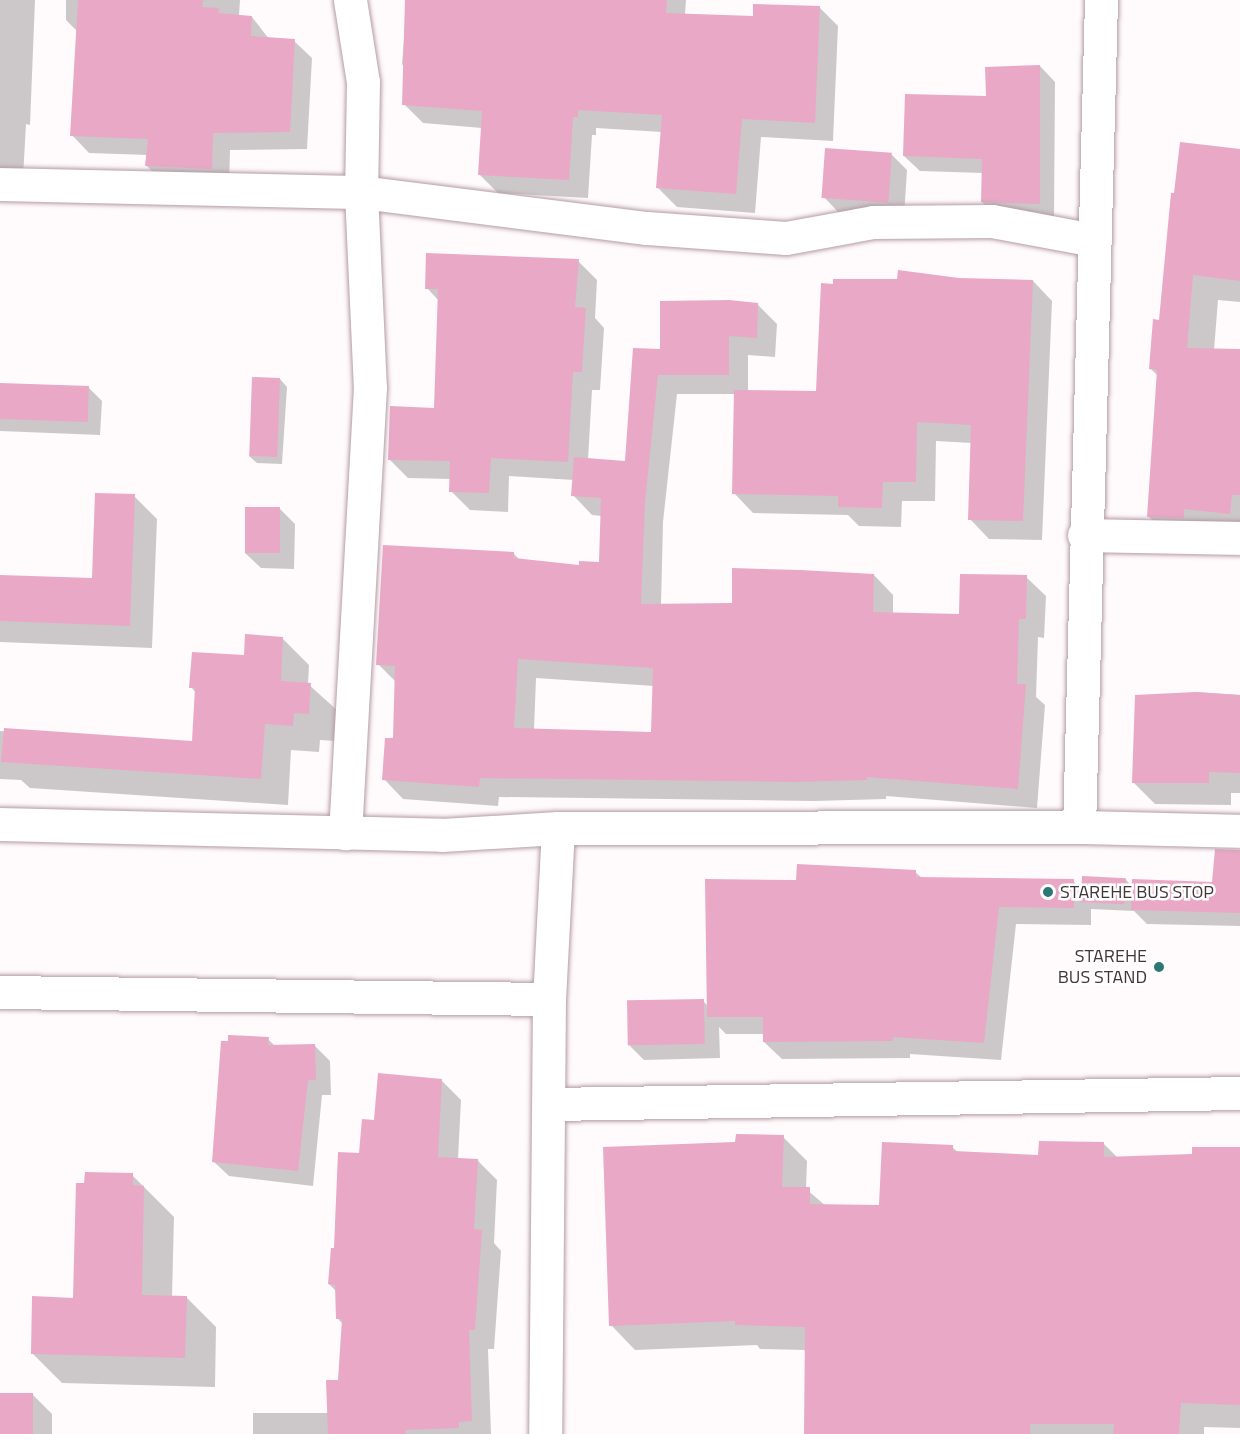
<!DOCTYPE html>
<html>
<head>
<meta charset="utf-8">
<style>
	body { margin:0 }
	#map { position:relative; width:1240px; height:1434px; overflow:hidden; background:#fffafc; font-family:"Titillium Web",sans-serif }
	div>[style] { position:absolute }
	.shadow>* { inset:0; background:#0003 }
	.building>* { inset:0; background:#e9a8c5; transform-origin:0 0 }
	.roads { filter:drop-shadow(0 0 2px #b49ca6) drop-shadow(0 0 2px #b49ca6) }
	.minor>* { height:33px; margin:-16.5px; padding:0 16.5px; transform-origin:16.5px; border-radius:16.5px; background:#fff }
	.dots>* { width:16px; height:16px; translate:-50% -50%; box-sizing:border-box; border:3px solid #fff; border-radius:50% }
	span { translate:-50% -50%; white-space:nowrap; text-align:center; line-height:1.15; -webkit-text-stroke:5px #fff; paint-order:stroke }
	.poi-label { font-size:18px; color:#40363a }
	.left { translate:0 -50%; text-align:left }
	.right { translate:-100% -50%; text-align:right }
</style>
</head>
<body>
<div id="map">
	<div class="shadow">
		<i style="clip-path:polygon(0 0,35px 0,30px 125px,26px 124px,23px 178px,0 183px)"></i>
		<i style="clip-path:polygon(66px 0,240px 0,239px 16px,252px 17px,269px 39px,294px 41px,312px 58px,307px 149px,230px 150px,229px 186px,164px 184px,147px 166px,148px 155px,89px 153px,72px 135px,78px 32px,66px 20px)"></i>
		<i style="clip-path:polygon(407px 0,686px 0,685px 15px,754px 17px,819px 7px,838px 26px,833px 141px,761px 137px,755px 213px,677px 207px,658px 188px,662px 132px,596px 128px,596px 135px,592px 135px,588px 198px,498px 193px,479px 174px,482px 128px,423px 123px,404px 104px,406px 68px,402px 64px)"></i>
		<i style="clip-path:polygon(1040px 66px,1055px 82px,1054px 219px,998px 217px,982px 202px,983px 173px,920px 171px,904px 156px)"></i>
		<i style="clip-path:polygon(1240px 150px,1240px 302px,1218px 300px,1214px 350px,1240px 350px,1240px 537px,1174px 542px,1149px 517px,1158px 376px,1150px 368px,1161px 321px)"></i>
		<i style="clip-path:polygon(892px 155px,907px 170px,904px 217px,839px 213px,824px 197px)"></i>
		<i style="clip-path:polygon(evenodd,578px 261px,597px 280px,595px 318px,604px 328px,600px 390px,592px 390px,588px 460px,626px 463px,662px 350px,758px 305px,777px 324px,775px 357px,748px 355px,748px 392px,818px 393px,959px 280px,1033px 281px,1052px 301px,1042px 540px,989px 539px,970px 519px,972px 443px,936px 441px,935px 501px,902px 501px,901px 527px,859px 526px,848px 515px,753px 513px,734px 493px,735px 394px,677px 394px,663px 522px,661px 605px,733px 605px,874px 575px,893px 595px,893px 614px,960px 616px,1026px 577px,1046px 596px,1044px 638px,1038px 637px,1036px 697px,1045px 705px,1037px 808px,886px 796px,886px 799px,814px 801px,499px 797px,498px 806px,403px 799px,384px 779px,395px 740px,396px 682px,378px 664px,514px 554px,520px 560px,580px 566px,601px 563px,602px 516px,592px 515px,573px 495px,574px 480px,509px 476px,508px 512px,470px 510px,451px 491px,451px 479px,408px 478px,389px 459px,435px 409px,439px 301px,427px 288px,578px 261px,536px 678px,654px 686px,653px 734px,534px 730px,536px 678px)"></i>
		<i style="clip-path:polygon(280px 379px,287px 387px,282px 464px,257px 463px,249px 456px)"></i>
		<i style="clip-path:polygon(0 384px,88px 387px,102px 401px,100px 435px,0 431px)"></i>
		<i style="clip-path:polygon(134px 496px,157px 519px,152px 648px,0 642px,0 576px,93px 580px)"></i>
		<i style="clip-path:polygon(280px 509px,295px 524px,294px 569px,261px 568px,245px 553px)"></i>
		<i style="clip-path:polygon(282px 638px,309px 665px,308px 684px,338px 711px,336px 741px,320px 740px,319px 752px,291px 750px,288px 805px,30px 788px,21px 780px,0 779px,0 731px,193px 742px,196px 693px,191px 687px)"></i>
		<i style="clip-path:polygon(1196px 692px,1240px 695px,1240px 793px,1231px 793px,1231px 805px,1155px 804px,1133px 782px,1136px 696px,1196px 696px)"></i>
		<i style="clip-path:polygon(1240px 851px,1240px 926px,1147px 924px,1134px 911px,1091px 909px,1091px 925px,1016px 924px,1001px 1060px,910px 1054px,910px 1058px,782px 1059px,764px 1042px,764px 1034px,726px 1034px,719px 1027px,720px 1058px,644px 1060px,629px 1045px,703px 1001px,708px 1006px,798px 882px,915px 872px,922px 878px,1073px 881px,1083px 891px,1126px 880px,1133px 887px,1213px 883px)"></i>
		<i style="clip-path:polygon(268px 1039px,275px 1046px,315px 1046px,330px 1061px,331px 1095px,322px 1095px,313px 1186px,229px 1176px,213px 1161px,229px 1043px)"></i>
		<i style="clip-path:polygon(441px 1080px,461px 1100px,458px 1159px,477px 1160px,497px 1180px,494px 1243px,501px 1251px,494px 1349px,488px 1349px,491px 1434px,253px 1434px,253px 1413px,329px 1413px,339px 1382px,343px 1324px,338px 1319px,336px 1291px,329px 1284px,361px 1155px,376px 1122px)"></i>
		<i style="clip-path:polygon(783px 1137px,807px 1161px,806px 1189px,826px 1206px,880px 1207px,952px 1147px,959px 1153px,1040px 1156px,1104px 1144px,1118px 1158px,1194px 1156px,1240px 1148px,1240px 1428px,1204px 1427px,1204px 1434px,805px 1434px,806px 1350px,760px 1349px,757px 1345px,635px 1350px,611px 1325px,737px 1144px)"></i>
		<i style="clip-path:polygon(132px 1175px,174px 1217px,172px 1297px,186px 1297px,216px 1327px,215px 1387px,62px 1383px,32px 1353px,74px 1299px)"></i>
		<i style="clip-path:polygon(32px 1394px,52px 1414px,52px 1434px,0 1434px,0 1395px)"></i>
	</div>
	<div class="building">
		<i style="clip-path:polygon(78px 0,203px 0,202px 7px,219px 8px,218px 13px,252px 16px,251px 36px,295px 39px,290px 132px,213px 133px,212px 169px,145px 166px,148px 139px,70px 136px)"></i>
		<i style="clip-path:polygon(405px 0,667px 0,666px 13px,753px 16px,753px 4px,820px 6px,815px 123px,742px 119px,736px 194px,656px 188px,662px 115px,578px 110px,578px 117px,573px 117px,569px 180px,478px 175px,482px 111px,402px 105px)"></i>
		<i style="clip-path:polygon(1040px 65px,1040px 204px,981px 202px,982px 159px,903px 156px,905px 94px,986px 96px,985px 67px)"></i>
		<i style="clip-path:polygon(1180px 142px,1240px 149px,1240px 281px,1193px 275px,1187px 348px,1240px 349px,1240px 495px,1232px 495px,1230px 514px,1184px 509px,1184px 518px,1147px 517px,1157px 370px,1149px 369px,1153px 319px,1159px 320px,1171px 193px,1174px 193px)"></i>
		<i style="left:825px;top:148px;width:67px;height:50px;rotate:4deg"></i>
		<i style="clip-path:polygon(426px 253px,579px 259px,575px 307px,586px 308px,582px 372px,573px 372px,568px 462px,491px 458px,489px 493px,449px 492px,450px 461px,388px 460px,390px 406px,434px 408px,438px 289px,425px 289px)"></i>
		<i style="clip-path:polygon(898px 270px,959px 278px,1033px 280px,1023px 521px,968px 520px,971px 425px,917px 422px,916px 482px,883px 482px,882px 508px,838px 507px,838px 496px,732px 494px,734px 390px,816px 391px,821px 283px,833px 284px,833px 279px,897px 279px)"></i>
		<i style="clip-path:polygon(evenodd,729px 300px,758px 303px,757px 338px,729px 336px,729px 375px,658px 375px,645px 502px,641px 604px,732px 603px,732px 568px,800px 570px,874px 574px,873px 612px,959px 614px,960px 574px,1027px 575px,1026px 619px,1019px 619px,1017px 684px,1026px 684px,1018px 789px,867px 777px,867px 780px,794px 782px,480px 778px,479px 787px,382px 780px,385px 738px,393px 738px,395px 666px,376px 665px,383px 545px,514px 552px,514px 558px,579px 565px,579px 561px,599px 562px,601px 498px,571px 496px,574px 457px,625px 461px,633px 348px,660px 349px,660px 301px,729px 300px,518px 659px,653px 668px,651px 732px,514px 728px,518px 659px)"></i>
		<i style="left:252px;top:377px;width:28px;height:79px;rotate:2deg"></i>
		<i style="left:0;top:383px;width:89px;height:36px;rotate:2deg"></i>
		<i style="clip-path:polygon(95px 493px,135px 494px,130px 626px,0 621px,0 575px,92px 578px)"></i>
		<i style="left:245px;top:507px;width:35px;height:46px"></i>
		<i style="clip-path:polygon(245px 634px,283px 637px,281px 681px,311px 683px,309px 714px,294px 713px,293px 726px,265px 724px,261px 779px,1px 762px,4px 728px,192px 741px,195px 688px,189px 688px,192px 652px,244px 655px)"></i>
		<i style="clip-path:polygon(1195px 692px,1240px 695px,1240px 773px,1209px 772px,1209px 783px,1132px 783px,1135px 695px)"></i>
		<i style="clip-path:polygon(1215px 849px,1240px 850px,1240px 913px,1131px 910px,1132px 879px,1212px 882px)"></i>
		<i style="clip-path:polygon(797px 864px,916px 870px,916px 877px,1074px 879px,1074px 908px,999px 907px,984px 1043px,893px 1037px,893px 1041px,763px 1042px,763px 1017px,707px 1017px,705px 879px,796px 880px)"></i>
		<i style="left:1082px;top:876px;width:44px;height:26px;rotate:3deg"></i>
		<i style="left:704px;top:999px;width:45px;height:77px;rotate:89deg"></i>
		<i style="clip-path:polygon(228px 1035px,269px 1037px,268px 1045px,315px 1044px,316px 1080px,308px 1080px,298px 1171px,212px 1162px,221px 1041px,228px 1041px)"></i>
		<i style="clip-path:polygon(378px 1073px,442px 1079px,438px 1157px,478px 1159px,474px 1229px,482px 1230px,475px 1330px,469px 1330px,472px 1421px,459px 1422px,459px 1428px,405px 1430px,406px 1434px,328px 1434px,326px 1380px,338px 1380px,342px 1319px,336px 1319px,335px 1285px,328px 1284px,331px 1248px,334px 1248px,338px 1152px,359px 1153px,362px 1119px,374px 1120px)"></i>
		<i style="clip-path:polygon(736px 1134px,784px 1135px,782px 1187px,810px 1187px,810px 1204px,879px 1205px,882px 1142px,953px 1145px,953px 1151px,1038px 1155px,1039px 1141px,1104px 1142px,1104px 1157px,1192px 1154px,1192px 1147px,1240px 1147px,1240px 1405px,1181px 1403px,1179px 1434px,1113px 1434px,1114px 1424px,1030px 1424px,1030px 1434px,804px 1434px,805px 1327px,735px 1325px,735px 1321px,609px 1326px,603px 1147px,735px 1142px)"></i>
		<i style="clip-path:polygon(85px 1172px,133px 1173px,133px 1185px,144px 1186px,142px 1295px,187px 1296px,185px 1358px,31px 1354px,32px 1296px,73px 1298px,76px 1183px,84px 1183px)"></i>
		<i style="left:0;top:1393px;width:33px;height:41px"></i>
	</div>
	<div class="roads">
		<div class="minor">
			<i style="left:350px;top:0;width:83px;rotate:81deg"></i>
			<i style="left:363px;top:82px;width:110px;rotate:91deg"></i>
			<i style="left:361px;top:192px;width:288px;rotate:7.2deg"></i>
			<i style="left:647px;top:228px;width:139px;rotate:4.1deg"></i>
			<i style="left:786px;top:238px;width:88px;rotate:-10.4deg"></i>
			<i style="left:873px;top:222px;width:119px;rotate:-0.5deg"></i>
			<i style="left:992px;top:221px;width:104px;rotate:10.6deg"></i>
			<i style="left:1101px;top:0;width:827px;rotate:91.52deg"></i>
			<i style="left:1079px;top:827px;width:161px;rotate:1.4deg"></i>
			<i style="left:0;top:184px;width:361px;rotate:1.3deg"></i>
			<i style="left:361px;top:192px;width:195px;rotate:87.4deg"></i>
			<i style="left:370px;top:387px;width:447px;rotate:93.2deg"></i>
			<i style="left:1084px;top:535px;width:156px;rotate:1.1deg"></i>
			<i style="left:0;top:824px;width:442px;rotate:1.4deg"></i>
			<i style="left:442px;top:835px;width:116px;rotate:-3.5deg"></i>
			<i style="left:558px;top:828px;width:171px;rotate:93deg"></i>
			<i style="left:549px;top:999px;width:435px;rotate:90.5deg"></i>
			<i style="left:558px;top:828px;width:521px;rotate:-0.11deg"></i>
			<i style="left:0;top:992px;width:549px;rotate:0.73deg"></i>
			<i style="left:550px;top:1104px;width:690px;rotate:-0.91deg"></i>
		</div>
	</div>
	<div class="dots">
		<i style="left:1048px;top:892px;background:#2d7775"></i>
		<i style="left:1159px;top:967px;background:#2d7775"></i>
	</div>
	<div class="poi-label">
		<span class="left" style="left:1060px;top:892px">STAREHE BUS STOP</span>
		<span class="right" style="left:1147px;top:967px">STAREHE<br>BUS STAND</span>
	</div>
</div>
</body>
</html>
